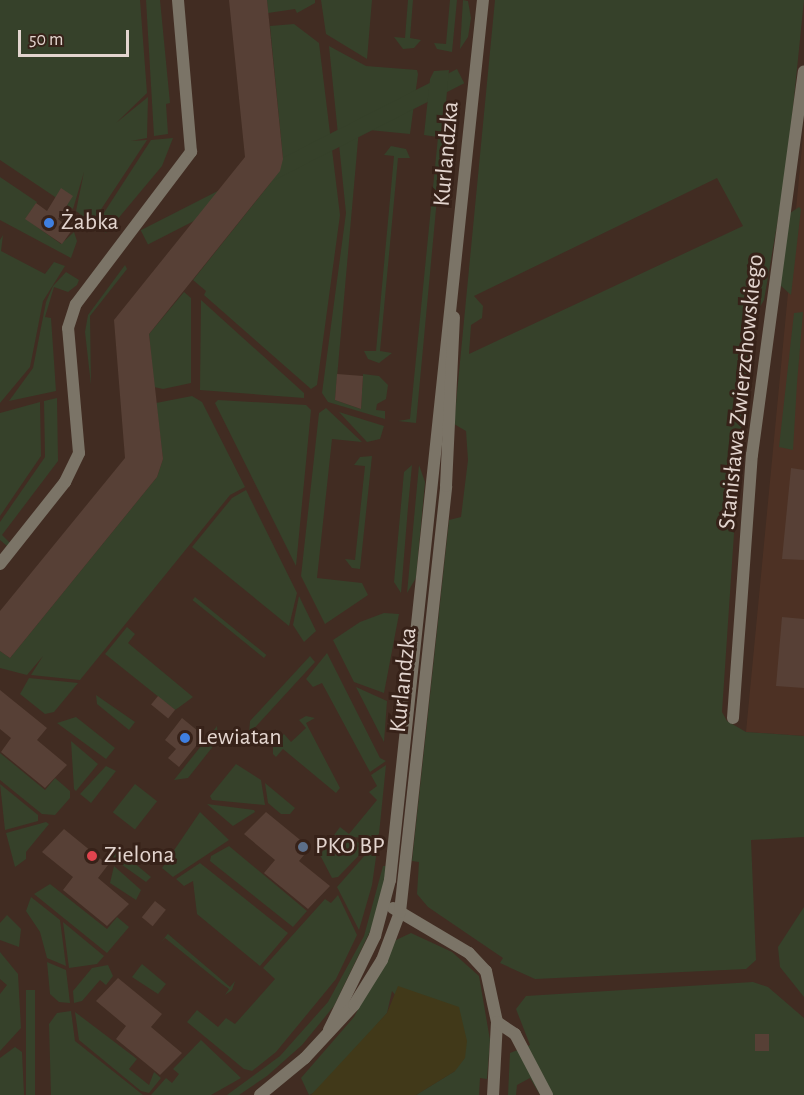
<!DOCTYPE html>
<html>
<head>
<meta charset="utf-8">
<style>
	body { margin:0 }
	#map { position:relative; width:804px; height:1095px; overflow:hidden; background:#412c22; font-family:"Alegreya Sans",sans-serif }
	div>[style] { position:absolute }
	.built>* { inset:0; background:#4d3124 }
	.green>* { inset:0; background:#36412a; transform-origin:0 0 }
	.sand>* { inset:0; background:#413919 }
	.building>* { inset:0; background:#574036; transform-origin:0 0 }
	.street>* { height:12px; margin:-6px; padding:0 6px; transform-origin:6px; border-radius:6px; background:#7b7467 }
	.dots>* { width:16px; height:16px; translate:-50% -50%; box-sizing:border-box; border:3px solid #372219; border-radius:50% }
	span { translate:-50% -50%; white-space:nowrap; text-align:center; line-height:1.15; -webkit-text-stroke:6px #372219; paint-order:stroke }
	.street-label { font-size:24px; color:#e3d5cf }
	.poi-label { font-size:24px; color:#e3d5cf }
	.left { translate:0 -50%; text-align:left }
	.scale { position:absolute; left:18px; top:30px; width:111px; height:27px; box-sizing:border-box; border:3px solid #e3d5cf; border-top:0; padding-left:8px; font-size:18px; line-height:21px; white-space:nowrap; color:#e3d5cf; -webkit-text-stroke:4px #372219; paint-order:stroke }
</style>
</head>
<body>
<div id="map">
	<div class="built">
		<i style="clip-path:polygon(804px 126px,804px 736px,746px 732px)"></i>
	</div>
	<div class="green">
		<i style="clip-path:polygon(0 0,140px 0,147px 93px,116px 123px,148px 97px,147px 138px,131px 141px,147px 140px,92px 223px,76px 211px,84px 172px,73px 209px,0 160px)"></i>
		<i style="clip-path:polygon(146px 0,160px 0,170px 103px,166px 104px,168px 134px,154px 136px)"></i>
		<i style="clip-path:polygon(267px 0,315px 0,315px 3px,297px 13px,295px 9px,268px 13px)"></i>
		<i style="clip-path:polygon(321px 0,372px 0,367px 59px,326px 34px)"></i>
		<i style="clip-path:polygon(408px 0,413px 0,410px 38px,421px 40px,414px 48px,403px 49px,394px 37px,405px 38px)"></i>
		<i style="clip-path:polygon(450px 0,457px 0,452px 52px,437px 49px,434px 43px,446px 44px)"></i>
		<i style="clip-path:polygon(463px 0,468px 1px,471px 18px,468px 37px,460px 49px)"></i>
		<i style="clip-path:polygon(evenodd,495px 0,804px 0,787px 167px,764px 300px,758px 310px,739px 459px,722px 712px,727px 721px,746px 732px,804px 736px,804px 837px,751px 840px,756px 960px,746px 969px,535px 979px,500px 963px,503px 958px,428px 907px,417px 894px,419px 862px,412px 861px,449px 520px,461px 517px,468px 460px,466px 431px,454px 424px,495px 0,717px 178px,743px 226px,469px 354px,471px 325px,482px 318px,483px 306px,474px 296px,717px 178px)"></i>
		<i style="clip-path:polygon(294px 24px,319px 43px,340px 215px,317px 385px,311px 389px,204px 295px,206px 291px,193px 280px,280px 171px,283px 159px,270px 26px)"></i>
		<i style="clip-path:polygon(329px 46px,366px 66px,417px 70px,418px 74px,410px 134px,359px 129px,335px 400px,361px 409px,363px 374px,379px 376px,388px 385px,386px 399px,377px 404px,376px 410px,385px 411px,385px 419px,328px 402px,322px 393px,346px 213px)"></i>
		<i style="left:457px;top:69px;width:16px;height:355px;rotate:63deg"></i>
		<i style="clip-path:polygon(449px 70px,416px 423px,398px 421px,410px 419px,438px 137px,424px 135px,430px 79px,434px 71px)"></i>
		<i style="clip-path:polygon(173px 138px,162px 166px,106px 233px,96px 225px,151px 140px)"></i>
		<i style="clip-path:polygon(391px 146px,406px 149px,410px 158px,398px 158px,380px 351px,392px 353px,379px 363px,368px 359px,364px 351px,376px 351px,394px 156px,384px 155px)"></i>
		<i style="clip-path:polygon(0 177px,37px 202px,26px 218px,33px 224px,61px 244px,74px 232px,77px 241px,71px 258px,0 220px)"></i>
		<i style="clip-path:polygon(799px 207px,801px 209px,791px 295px,780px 285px,790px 213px)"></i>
		<i style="clip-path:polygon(3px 235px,1px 251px,45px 274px,54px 262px,65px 266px,43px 301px,30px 367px,0 403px,0 240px)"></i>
		<i style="clip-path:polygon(125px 265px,127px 269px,90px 316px,91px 385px,85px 332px,88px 315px)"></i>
		<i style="clip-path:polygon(66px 272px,79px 280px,77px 285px,68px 292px,54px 287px,45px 317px,51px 318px,56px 391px,9px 401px,33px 368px,46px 302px,53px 286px)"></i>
		<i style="clip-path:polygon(184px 292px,191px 298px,191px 383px,163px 389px,154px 387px,149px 334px)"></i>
		<i style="clip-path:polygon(201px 300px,304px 393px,304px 398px,200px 390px)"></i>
		<i style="clip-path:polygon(803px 312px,797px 383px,793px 450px,779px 447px,794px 313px)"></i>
		<i style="clip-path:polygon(192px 396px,202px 402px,245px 487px,230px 495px,80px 680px,31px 675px,43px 656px,27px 675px,0 668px,0 651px,10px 658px,157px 477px,163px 459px,156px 403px)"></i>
		<i style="clip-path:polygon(57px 398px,58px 461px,2px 535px,10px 543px,7px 546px,0 540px,0 522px,45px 457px,44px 401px)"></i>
		<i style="clip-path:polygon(218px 400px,306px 405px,311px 410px,296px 566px,215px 403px)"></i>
		<i style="clip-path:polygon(40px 402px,41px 456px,0 516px,0 413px)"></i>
		<i style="clip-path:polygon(326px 408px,362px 442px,332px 439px,317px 578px,362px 583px,368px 595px,325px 624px,301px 576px,319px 413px)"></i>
		<i style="clip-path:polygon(339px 412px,384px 426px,380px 439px,367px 442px)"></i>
		<i style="clip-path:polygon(372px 456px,360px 569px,352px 568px,345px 559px,355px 560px,365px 466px,354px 465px,360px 457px)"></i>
		<i style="clip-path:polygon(412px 465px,408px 507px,401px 593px,394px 582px,404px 472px)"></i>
		<i style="clip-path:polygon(419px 465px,425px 482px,416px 578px,407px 593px)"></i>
		<i style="clip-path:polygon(246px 490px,297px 593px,289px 626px,192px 547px,232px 498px)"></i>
		<i style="clip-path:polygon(299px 596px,316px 631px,304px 642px,293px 625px)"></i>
		<i style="left:195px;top:597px;width:92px;height:4px;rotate:39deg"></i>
		<i style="clip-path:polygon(384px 613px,399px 614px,384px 693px,354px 682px,333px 640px,360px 622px)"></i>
		<i style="clip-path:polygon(127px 627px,135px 634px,128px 643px,193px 697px,178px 708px,175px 710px,105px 654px)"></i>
		<i style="clip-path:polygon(327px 653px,380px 758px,386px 761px,370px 772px,322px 683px,313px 687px,306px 679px)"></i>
		<i style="clip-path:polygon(310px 656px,315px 662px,249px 734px,250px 721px)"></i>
		<i style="clip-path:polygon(29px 678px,78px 683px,54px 712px,45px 714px,20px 694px)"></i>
		<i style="clip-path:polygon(356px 687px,387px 701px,384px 742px)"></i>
		<i style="clip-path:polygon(96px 695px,135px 722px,129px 730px,97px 704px)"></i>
		<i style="clip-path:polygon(306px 716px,315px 718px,306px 723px,340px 788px,336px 793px,283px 749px,276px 757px,273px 754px,273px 746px,284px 734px,291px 742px,306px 728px,299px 720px)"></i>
		<i style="clip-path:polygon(76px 717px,115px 748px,106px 759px,57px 723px)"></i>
		<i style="clip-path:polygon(217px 726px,218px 740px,188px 778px,174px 780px)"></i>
		<i style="clip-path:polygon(71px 741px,98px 764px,76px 791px,74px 789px)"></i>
		<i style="clip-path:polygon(0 753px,45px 790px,55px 778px,70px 791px,70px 798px,55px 815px,42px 814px,0 780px)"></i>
		<i style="clip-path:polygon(236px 764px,261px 780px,265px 805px,212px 800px,210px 796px)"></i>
		<i style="clip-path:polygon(386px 765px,379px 834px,373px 839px,334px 835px,340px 827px,349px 834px,377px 800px,369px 792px,377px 786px,371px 775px)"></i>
		<i style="clip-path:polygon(106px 766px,116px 771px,91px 803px,80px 794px)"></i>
		<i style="clip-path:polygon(265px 783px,295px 808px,290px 814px,281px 814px,268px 803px)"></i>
		<i style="clip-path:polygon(0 784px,38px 815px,38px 821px,5px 830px)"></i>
		<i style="left:135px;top:784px;width:28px;height:36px;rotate:38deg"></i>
		<i style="clip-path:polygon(207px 804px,254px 810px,255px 812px,233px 826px)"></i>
		<i style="clip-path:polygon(200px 812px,229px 840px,173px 877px,162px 868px)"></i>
		<i style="clip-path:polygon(46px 822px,49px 824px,26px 852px,26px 859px,15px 867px,6px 833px)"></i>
		<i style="clip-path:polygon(331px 839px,370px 844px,338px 877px,332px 878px,320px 855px)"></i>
		<i style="clip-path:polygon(229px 846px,307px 911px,293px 927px,210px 861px,211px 856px)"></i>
		<i style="clip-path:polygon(373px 846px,377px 850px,372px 885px,359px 930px,337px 887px)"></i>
		<i style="clip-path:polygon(115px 847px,151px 877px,146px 882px,111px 857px)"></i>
		<i style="clip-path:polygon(200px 863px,288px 933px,260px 966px,197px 914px,193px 881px,184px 886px,176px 879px)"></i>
		<i style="clip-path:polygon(114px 866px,141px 890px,136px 900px,110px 883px)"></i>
		<i style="clip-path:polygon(383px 866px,389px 866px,378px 915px,334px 1006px,302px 1045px,267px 1076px,239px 1095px,227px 1095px,280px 1056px,328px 1002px,364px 936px)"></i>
		<i style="clip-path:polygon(50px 884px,107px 929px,117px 917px,129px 927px,107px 953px,34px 894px)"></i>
		<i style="clip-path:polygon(338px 895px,357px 935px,336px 979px,276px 1052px,252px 1071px,244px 1069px,187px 1022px,197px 1010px,218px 1027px,226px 1018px,235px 1024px,275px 979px,263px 968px,325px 899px,331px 903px)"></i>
		<i style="clip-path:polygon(31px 897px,60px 920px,66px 966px,47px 958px,40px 932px,26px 911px)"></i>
		<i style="clip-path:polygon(804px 907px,804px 997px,780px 967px,778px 947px)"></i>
		<i style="clip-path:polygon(7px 915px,21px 929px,19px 947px,0 940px,0 923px)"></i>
		<i style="clip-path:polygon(63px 922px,104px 956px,97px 964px,69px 968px)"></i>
		<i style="clip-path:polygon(171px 930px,168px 934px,230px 987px,235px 981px,232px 990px,225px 995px,229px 989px,222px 984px,165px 938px,161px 942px)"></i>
		<i style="clip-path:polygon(411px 933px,452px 952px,479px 976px,490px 1040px,487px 1079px,480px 1078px,479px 1095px,416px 1095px,455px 1071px,392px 991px,387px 1013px,319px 1090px,309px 1095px,301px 1078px,354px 1017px,396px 940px)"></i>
		<i style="clip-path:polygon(0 952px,18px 974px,21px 1028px,0 1051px,0 994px,7px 985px,0 979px)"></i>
		<i style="clip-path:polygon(47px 962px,66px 970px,70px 1003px,59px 1002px,50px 994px)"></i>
		<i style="clip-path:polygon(142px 964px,166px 984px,158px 994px,132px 977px)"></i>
		<i style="clip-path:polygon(108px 965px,113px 976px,106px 985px,100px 980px,82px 1001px,74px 1003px,73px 991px,92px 968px)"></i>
		<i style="clip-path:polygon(753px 982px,768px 987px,804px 1018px,804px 1095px,540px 1095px,530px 1078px,517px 1085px,516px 1095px,508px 1095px,510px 1053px,530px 1045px,516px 1009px,526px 996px)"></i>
		<i style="left:26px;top:990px;width:9px;height:105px"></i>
		<i style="clip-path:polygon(71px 1011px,75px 1041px,143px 1095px,51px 1095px,49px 1024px,57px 1013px)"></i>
		<i style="clip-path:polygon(75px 1012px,137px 1059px,129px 1069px,149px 1085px,154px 1072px,161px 1078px,149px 1093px,141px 1091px,79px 1040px)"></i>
		<i style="clip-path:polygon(201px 1040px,241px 1078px,211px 1095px,151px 1095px,166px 1078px,172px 1083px,179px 1074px,173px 1069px)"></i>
		<i style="clip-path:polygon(15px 1047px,22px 1052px,24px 1095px,0 1095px,0 1058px)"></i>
	</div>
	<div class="sand">
		<i style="clip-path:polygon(398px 986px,459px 1007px,467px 1041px,465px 1058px,455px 1071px,416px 1095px,311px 1095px,387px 1013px)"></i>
	</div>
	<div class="building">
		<i style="clip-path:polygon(229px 0,267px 0,283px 159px,280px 171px,149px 334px,163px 459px,157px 477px,10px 658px,0 651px,0 611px,125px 458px,114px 320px,245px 157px)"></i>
		<i style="clip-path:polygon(61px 188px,73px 196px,58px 219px,72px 230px,62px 244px,25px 219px,36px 203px,47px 211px)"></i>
		<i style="clip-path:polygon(337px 374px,363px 376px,361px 409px,335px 400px)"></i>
		<i style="clip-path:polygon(791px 468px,804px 470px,804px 560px,782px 559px)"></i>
		<i style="clip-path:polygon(782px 617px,804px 619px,804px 688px,776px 686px)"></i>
		<i style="clip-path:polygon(0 690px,47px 728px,37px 740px,67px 765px,45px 788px,1px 752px,11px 738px,0 729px)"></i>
		<i style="left:158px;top:696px;width:22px;height:11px;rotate:39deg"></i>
		<i style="clip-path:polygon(182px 718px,204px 736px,179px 767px,168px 758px,176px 749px,165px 740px)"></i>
		<i style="clip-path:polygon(266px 812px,310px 848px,299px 861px,330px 886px,308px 909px,264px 873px,275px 860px,244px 834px)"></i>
		<i style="clip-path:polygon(64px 829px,108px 865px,98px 878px,129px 904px,107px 926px,63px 890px,73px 877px,42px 852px)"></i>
		<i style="left:155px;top:901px;width:14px;height:21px;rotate:39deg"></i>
		<i style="clip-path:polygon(118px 978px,162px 1014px,151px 1027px,182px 1053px,160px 1075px,116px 1039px,126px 1026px,96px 1001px)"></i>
		<i style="left:769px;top:1034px;width:17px;height:14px;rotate:90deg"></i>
	</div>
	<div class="street">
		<i style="left:0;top:564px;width:105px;rotate:-51.6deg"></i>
		<i style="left:65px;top:482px;width:32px;rotate:-64deg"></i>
		<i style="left:79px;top:453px;width:125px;rotate:-95deg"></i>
		<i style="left:68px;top:328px;width:25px;rotate:-72deg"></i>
		<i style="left:76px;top:304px;width:191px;rotate:-52.9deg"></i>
		<i style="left:191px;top:152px;width:153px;rotate:-94.9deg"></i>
		<i style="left:733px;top:718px;width:264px;rotate:-85.9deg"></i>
		<i style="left:752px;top:455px;width:387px;rotate:-82.3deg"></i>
		<i style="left:393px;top:908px;width:88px;rotate:30.6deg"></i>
		<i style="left:469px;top:953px;width:25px;rotate:47deg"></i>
		<i style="left:486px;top:971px;width:52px;rotate:77.8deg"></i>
		<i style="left:497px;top:1022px;width:73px;rotate:93.1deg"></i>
		<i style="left:497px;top:1022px;width:22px;rotate:34deg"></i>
		<i style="left:515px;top:1034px;width:69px;rotate:62.3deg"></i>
		<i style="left:329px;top:1030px;width:105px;rotate:-63.9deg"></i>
		<i style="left:375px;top:936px;width:58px;rotate:-75deg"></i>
		<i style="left:390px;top:880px;width:885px;rotate:-83.97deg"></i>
		<i style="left:260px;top:1095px;width:58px;rotate:-39.4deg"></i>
		<i style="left:305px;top:1058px;width:72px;rotate:-47.2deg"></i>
		<i style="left:354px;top:1005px;width:53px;rotate:-58.1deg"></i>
		<i style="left:382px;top:960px;width:51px;rotate:-69.4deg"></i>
		<i style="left:400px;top:912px;width:428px;rotate:-83.8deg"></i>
		<i style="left:446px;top:486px;width:169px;rotate:-87.3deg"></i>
	</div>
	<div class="dots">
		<i style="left:49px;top:223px;background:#3f7fe0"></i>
		<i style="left:185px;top:738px;background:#3f7fe0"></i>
		<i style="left:303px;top:847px;background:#5c6f8a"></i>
		<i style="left:92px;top:856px;background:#e0444e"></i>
	</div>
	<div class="street-label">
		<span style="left:447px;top:154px;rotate:-85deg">Kurlandzka</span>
		<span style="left:742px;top:392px;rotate:-84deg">Stanisława Zwierzchowskiego</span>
		<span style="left:404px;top:680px;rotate:-84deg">Kurlandzka</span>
	</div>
	<div class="poi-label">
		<span class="left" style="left:61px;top:223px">Żabka</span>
		<span class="left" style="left:197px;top:738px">Lewiatan</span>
		<span class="left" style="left:315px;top:847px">PKO BP</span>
		<span class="left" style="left:104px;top:856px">Zielona</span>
	</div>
	<div class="scale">50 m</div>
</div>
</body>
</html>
